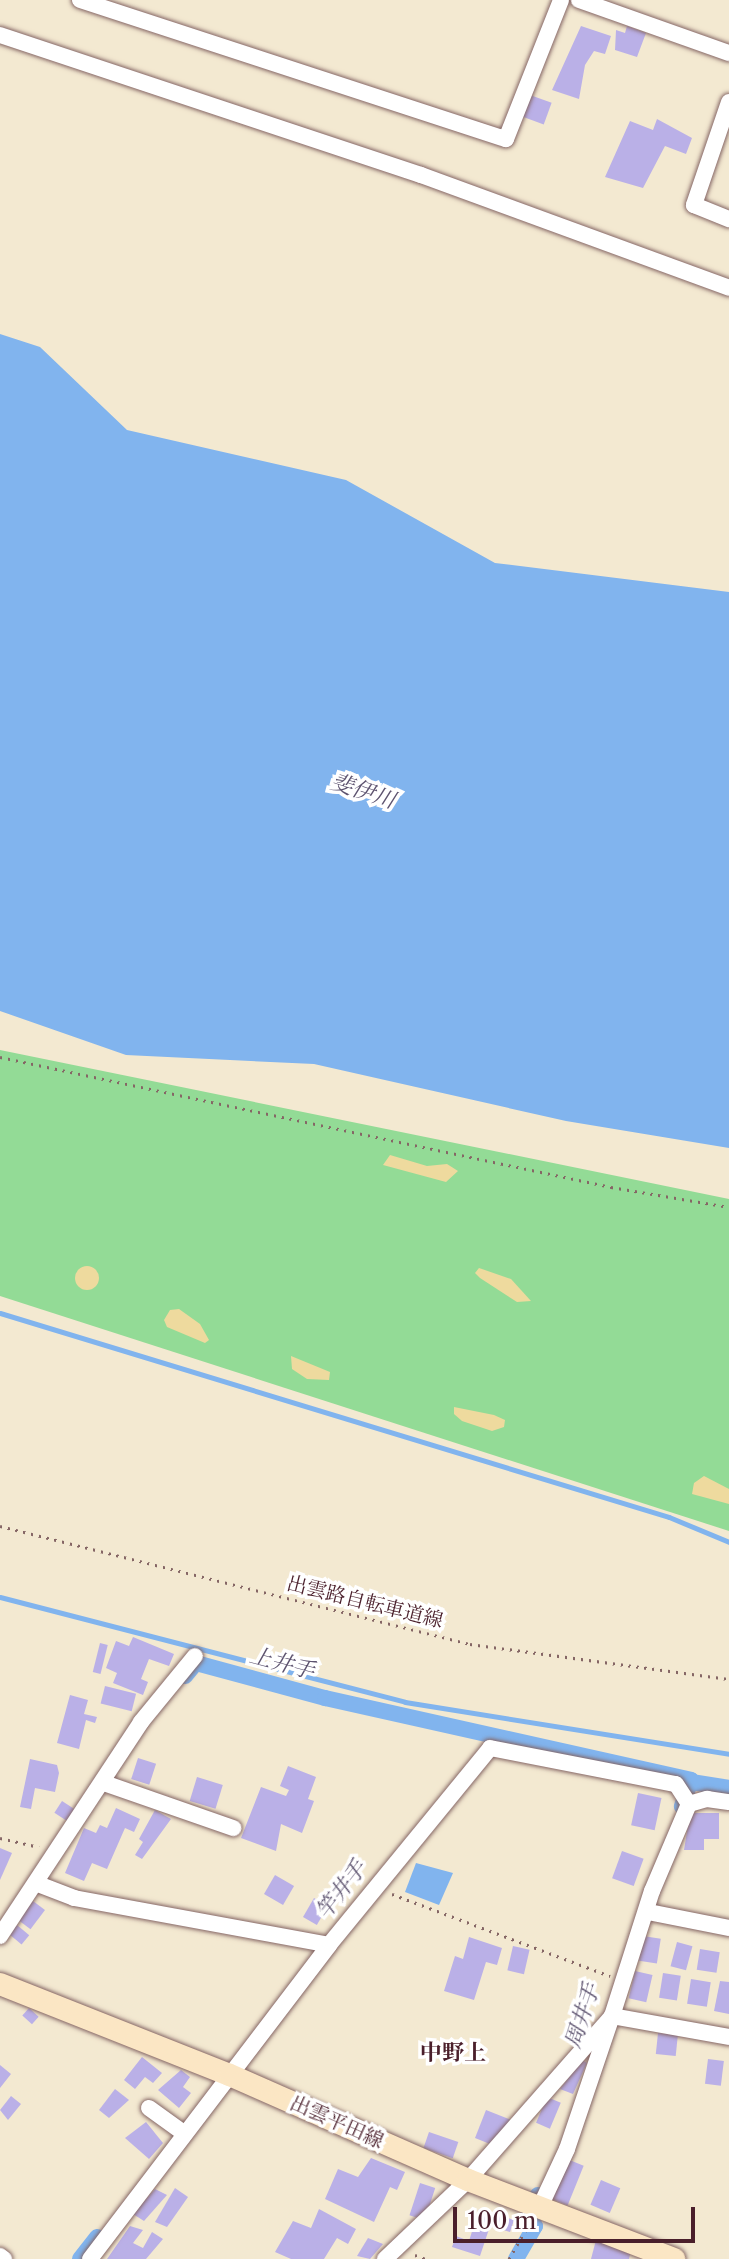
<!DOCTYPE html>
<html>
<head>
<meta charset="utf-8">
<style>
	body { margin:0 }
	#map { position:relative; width:729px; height:2259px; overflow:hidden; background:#f3e9d1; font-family:"Libre Caslon Text","Noto Serif JP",serif }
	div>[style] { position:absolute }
	.green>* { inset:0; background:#93db96 }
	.sand>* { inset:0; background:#eeda9e }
	.round { border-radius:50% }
	.water>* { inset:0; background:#81b4ee }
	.stream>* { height:5px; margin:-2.5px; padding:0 2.5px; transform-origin:2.5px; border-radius:2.5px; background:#81b4ee }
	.canal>* { height:16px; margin:-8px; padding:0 8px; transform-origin:8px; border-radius:8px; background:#81b4ee }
	.building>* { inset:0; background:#bab0e7; transform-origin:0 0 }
	.path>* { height:3px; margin-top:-1.5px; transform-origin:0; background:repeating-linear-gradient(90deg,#856665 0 2px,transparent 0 8px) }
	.roads { filter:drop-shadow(0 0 2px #856665) drop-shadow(0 0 2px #856665) }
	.minor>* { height:16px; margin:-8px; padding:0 8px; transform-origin:8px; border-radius:8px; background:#fff }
	.secondary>* { height:22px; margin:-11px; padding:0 11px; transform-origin:11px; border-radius:11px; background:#fbe6c4 }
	span { translate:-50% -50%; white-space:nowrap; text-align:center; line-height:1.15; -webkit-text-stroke:7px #fff; paint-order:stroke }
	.street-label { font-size:20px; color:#4a1f2b }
	.water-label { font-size:22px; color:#5d536f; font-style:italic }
	.neighbourhood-label { font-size:22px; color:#4a1f2b; font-weight:700 }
	.scale { position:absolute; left:453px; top:2207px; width:242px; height:36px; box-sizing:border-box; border:4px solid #4a1f2b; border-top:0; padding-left:10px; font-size:24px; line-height:28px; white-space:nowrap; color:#4a1f2b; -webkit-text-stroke:6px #fff; paint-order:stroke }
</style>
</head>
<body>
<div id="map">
	<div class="green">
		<i style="clip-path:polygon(0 1050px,729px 1199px,729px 1531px,0 1296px)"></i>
	</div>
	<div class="sand">
		<i style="clip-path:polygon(390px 1155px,427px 1166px,447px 1164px,458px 1171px,446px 1182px,383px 1165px)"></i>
		<i class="round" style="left:75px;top:1266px;width:24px;height:24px"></i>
		<i style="clip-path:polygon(479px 1268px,511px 1279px,531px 1301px,517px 1302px,480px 1278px,475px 1273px)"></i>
		<i style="clip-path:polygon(179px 1309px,200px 1324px,209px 1340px,205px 1343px,167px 1327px,164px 1320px,170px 1310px)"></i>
		<i style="clip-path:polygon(291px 1356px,330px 1372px,329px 1380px,307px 1379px,292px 1369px)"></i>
		<i style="clip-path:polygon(454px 1407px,494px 1415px,505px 1420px,504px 1427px,492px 1431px,462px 1421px,454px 1414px)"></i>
		<i style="clip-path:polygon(704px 1476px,729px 1489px,729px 1504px,692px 1494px,694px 1483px)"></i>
	</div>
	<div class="water">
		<i style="clip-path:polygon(0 334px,40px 347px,127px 430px,346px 480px,495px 563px,729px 592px,729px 1148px,566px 1121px,314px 1064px,126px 1055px,0 1011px)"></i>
		<i style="clip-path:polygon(416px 1863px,453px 1873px,439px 1905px,405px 1892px)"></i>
	</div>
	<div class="stream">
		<i style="left:0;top:1313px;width:699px;rotate:16.96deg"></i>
		<i style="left:669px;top:1517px;width:65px;rotate:22.6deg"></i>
		<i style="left:0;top:1597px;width:418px;rotate:14.5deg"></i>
		<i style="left:405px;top:1702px;width:328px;rotate:9.1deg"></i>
	</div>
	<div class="canal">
		<i style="left:185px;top:1676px;width:17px;rotate:-50deg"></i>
		<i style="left:196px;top:1663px;width:134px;rotate:15.2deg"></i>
		<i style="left:325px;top:1698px;width:375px;rotate:12.6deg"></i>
		<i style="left:691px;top:1780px;width:28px;rotate:109deg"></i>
		<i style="left:685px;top:1781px;width:45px;rotate:9deg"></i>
		<i style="left:80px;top:2259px;width:28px;rotate:-52deg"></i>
		<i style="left:516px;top:2259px;width:38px;rotate:-60deg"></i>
		<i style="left:535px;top:2226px;width:11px;rotate:-128deg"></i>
		<i style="left:528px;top:2217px;width:24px;rotate:-66deg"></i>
	</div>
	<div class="building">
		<i style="clip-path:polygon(581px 26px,611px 36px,605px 54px,594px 51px,585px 65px,579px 99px,552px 90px)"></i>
		<i style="clip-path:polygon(627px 26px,646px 33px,637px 57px,615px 50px,616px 30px,625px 33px)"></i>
		<i style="left:530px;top:95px;width:23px;height:23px;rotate:20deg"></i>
		<i style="clip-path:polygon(657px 119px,692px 138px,686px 154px,665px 146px,643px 188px,605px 177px,630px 121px,653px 130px)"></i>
		<i style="clip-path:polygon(133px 1637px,174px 1654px,169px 1666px,149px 1659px,141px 1679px,148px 1682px,143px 1695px,113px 1683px,117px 1673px,106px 1668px,116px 1641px,129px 1646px)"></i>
		<i style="left:100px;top:1643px;width:8px;height:30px;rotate:14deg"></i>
		<i style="left:105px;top:1686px;width:32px;height:18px;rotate:14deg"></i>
		<i style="clip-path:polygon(70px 1695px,88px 1700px,84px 1714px,97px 1717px,95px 1723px,86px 1720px,79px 1749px,57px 1743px)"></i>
		<i style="left:138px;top:1758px;width:19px;height:22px;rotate:18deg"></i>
		<i style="clip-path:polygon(30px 1759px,57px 1765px,59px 1773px,55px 1792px,35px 1788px,31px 1809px,20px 1807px)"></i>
		<i style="clip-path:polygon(288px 1766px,316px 1777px,308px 1799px,314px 1801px,302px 1833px,281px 1824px,276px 1851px,241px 1838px,261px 1787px,286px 1796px,289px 1790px,280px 1786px)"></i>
		<i style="left:197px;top:1777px;width:27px;height:25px;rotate:17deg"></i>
		<i style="left:638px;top:1793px;width:24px;height:33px;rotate:12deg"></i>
		<i style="left:62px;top:1801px;width:17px;height:14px;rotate:33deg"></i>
		<i style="clip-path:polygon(116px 1808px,140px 1819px,134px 1832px,125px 1828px,107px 1869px,92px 1863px,84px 1881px,65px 1873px,84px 1828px,96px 1833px,100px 1825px,107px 1828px)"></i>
		<i style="clip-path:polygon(155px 1810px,171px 1819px,142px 1859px,135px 1855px,143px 1842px,139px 1839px)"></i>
		<i style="clip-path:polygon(690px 1813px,719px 1813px,719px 1839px,704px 1839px,704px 1850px,684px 1850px)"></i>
		<i style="clip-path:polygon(0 1848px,12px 1853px,0 1880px)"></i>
		<i style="left:622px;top:1851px;width:23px;height:29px;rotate:20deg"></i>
		<i style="left:275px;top:1875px;width:22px;height:22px;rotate:30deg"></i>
		<i style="left:314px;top:1898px;width:16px;height:22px;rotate:30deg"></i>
		<i style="left:33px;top:1901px;width:15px;height:24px;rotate:37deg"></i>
		<i style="left:17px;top:1925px;width:16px;height:12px;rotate:40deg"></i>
		<i style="left:643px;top:1936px;width:18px;height:25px;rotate:9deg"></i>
		<i style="clip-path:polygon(469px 1937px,502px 1948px,497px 1965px,486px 1962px,474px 2000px,444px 1991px,455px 1956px,463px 1959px)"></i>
		<i style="left:677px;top:1942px;width:16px;height:25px;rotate:15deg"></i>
		<i style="left:513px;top:1946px;width:17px;height:25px;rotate:13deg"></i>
		<i style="left:700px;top:1949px;width:20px;height:21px;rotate:9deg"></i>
		<i style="left:635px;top:1971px;width:18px;height:28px;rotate:13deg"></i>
		<i style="left:663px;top:1973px;width:18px;height:25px;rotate:9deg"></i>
		<i style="left:691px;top:1979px;width:20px;height:25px;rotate:9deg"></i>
		<i style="clip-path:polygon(720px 1981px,729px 1982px,729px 2014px,714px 2011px)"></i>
		<i style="left:29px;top:2008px;width:13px;height:10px;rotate:42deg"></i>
		<i style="left:658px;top:2033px;width:20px;height:21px;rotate:6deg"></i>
		<i style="clip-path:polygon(142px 2057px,162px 2073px,153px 2083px,145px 2077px,135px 2089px,124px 2080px)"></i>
		<i style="left:708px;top:2059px;width:16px;height:25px;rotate:7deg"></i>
		<i style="clip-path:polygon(582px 2060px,587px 2063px,573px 2094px,560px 2089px)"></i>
		<i style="clip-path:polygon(0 2065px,11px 2074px,0 2088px)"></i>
		<i style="clip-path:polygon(181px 2070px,190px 2077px,183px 2087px,191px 2093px,179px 2108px,158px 2090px)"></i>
		<i style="clip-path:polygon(115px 2089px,129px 2100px,109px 2118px,99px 2110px)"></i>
		<i style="clip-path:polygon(11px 2096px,21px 2104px,8px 2120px,0 2110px)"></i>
		<i style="left:547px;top:2097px;width:15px;height:28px;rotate:23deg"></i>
		<i style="clip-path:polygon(486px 2110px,511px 2120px,490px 2144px,475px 2138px)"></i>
		<i style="clip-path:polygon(146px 2122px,163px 2143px,149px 2159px,125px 2138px)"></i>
		<i style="left:429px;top:2132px;width:31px;height:17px;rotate:19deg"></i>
		<i style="clip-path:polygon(371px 2158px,405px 2172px,397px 2190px,390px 2187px,374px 2222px,325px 2199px,338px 2169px,358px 2177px)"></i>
		<i style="left:567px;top:2159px;width:18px;height:43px;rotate:22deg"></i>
		<i style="left:601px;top:2180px;width:21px;height:27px;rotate:23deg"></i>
		<i style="left:420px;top:2183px;width:16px;height:34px;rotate:18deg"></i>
		<i style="clip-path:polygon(175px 2188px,188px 2197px,167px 2227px,155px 2222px)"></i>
		<i style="clip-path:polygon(155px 2189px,167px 2195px,144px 2221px,133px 2214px)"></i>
		<i style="clip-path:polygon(319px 2209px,356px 2229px,348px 2244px,337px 2238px,324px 2259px,291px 2259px,275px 2252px,293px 2221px,311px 2228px)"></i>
		<i style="clip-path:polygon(479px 2209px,514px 2220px,510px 2232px,490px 2226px,480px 2256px,452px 2247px,456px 2236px,469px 2241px)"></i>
		<i style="clip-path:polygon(130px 2226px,143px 2230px,133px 2243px,143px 2248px,152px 2232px,163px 2239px,146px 2259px,107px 2259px)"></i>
		<i style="clip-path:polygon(368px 2238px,383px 2244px,370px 2259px,357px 2256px)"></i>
		<i style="clip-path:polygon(596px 2240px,631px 2250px,629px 2259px,591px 2259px)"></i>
	</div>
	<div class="path">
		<i style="left:0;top:1057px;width:625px;rotate:12.01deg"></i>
		<i style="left:611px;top:1187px;width:120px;rotate:9.6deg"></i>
		<i style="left:0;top:1526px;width:485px;rotate:14.1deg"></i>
		<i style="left:470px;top:1644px;width:261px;rotate:7.7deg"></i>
		<i style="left:0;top:1838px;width:40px;rotate:13deg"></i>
		<i style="left:392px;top:1894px;width:233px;rotate:20.6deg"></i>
		<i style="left:415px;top:2255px;width:12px;rotate:20deg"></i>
		<i style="left:509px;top:2259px;width:39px;rotate:-60deg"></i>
	</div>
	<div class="roads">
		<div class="minor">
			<i style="left:80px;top:0;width:448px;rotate:18.1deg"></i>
			<i style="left:506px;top:139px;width:149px;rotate:-68.4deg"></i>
			<i style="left:579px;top:0;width:159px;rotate:19.5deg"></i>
			<i style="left:0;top:35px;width:444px;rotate:18.4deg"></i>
			<i style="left:421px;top:175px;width:328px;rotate:20.1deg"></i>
			<i style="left:729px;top:102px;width:109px;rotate:108.8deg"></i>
			<i style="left:694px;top:205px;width:38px;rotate:22deg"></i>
			<i style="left:104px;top:1783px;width:137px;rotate:19.2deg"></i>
			<i style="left:38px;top:1884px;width:39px;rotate:21deg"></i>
			<i style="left:74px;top:1898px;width:259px;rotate:10.4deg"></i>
			<i style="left:648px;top:1912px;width:83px;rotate:11.2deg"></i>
			<i style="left:0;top:1936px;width:256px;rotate:-56.6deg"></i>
			<i style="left:141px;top:1722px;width:85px;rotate:-50.7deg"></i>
			<i style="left:149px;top:2108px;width:44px;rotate:35.8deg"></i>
			<i style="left:540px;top:2207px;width:64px;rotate:-65deg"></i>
			<i style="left:567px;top:2149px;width:140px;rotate:-71.3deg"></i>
			<i style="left:612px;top:2016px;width:119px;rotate:10.2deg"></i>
			<i style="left:0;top:2256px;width:5px;rotate:37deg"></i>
			<i style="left:90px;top:2259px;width:395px;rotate:-52.7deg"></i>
			<i style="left:329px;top:1945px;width:254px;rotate:-50.7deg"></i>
			<i style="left:490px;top:1748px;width:189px;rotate:11deg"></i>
			<i style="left:676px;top:1784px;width:24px;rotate:57deg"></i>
			<i style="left:385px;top:2259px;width:115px;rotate:-43.6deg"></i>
			<i style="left:468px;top:2180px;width:218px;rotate:-48.7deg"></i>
			<i style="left:612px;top:2016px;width:131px;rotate:-72.3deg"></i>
			<i style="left:652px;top:1891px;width:95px;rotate:-67deg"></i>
			<i style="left:689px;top:1804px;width:19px;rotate:-16deg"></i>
			<i style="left:707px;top:1799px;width:22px;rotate:8deg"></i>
		</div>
		<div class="secondary">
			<i style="left:0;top:1984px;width:247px;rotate:21.6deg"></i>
			<i style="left:230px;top:2075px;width:260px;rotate:23.8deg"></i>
			<i style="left:468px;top:2180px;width:221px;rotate:21deg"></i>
		</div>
	</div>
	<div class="street-label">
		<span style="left:365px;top:1602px;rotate:14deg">出雲路自転車道線</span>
		<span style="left:337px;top:2122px;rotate:24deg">出雲平田線</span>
	</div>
	<div class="water-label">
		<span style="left:363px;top:791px;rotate:18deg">斐伊川</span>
		<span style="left:282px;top:1663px;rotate:15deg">上井手</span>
		<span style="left:341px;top:1890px;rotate:-52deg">竿井手</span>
		<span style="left:582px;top:2016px;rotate:-72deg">周井手</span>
	</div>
	<div class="neighbourhood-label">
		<span style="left:453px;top:2053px">中野上</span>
	</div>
	<div class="scale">100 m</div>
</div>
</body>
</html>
